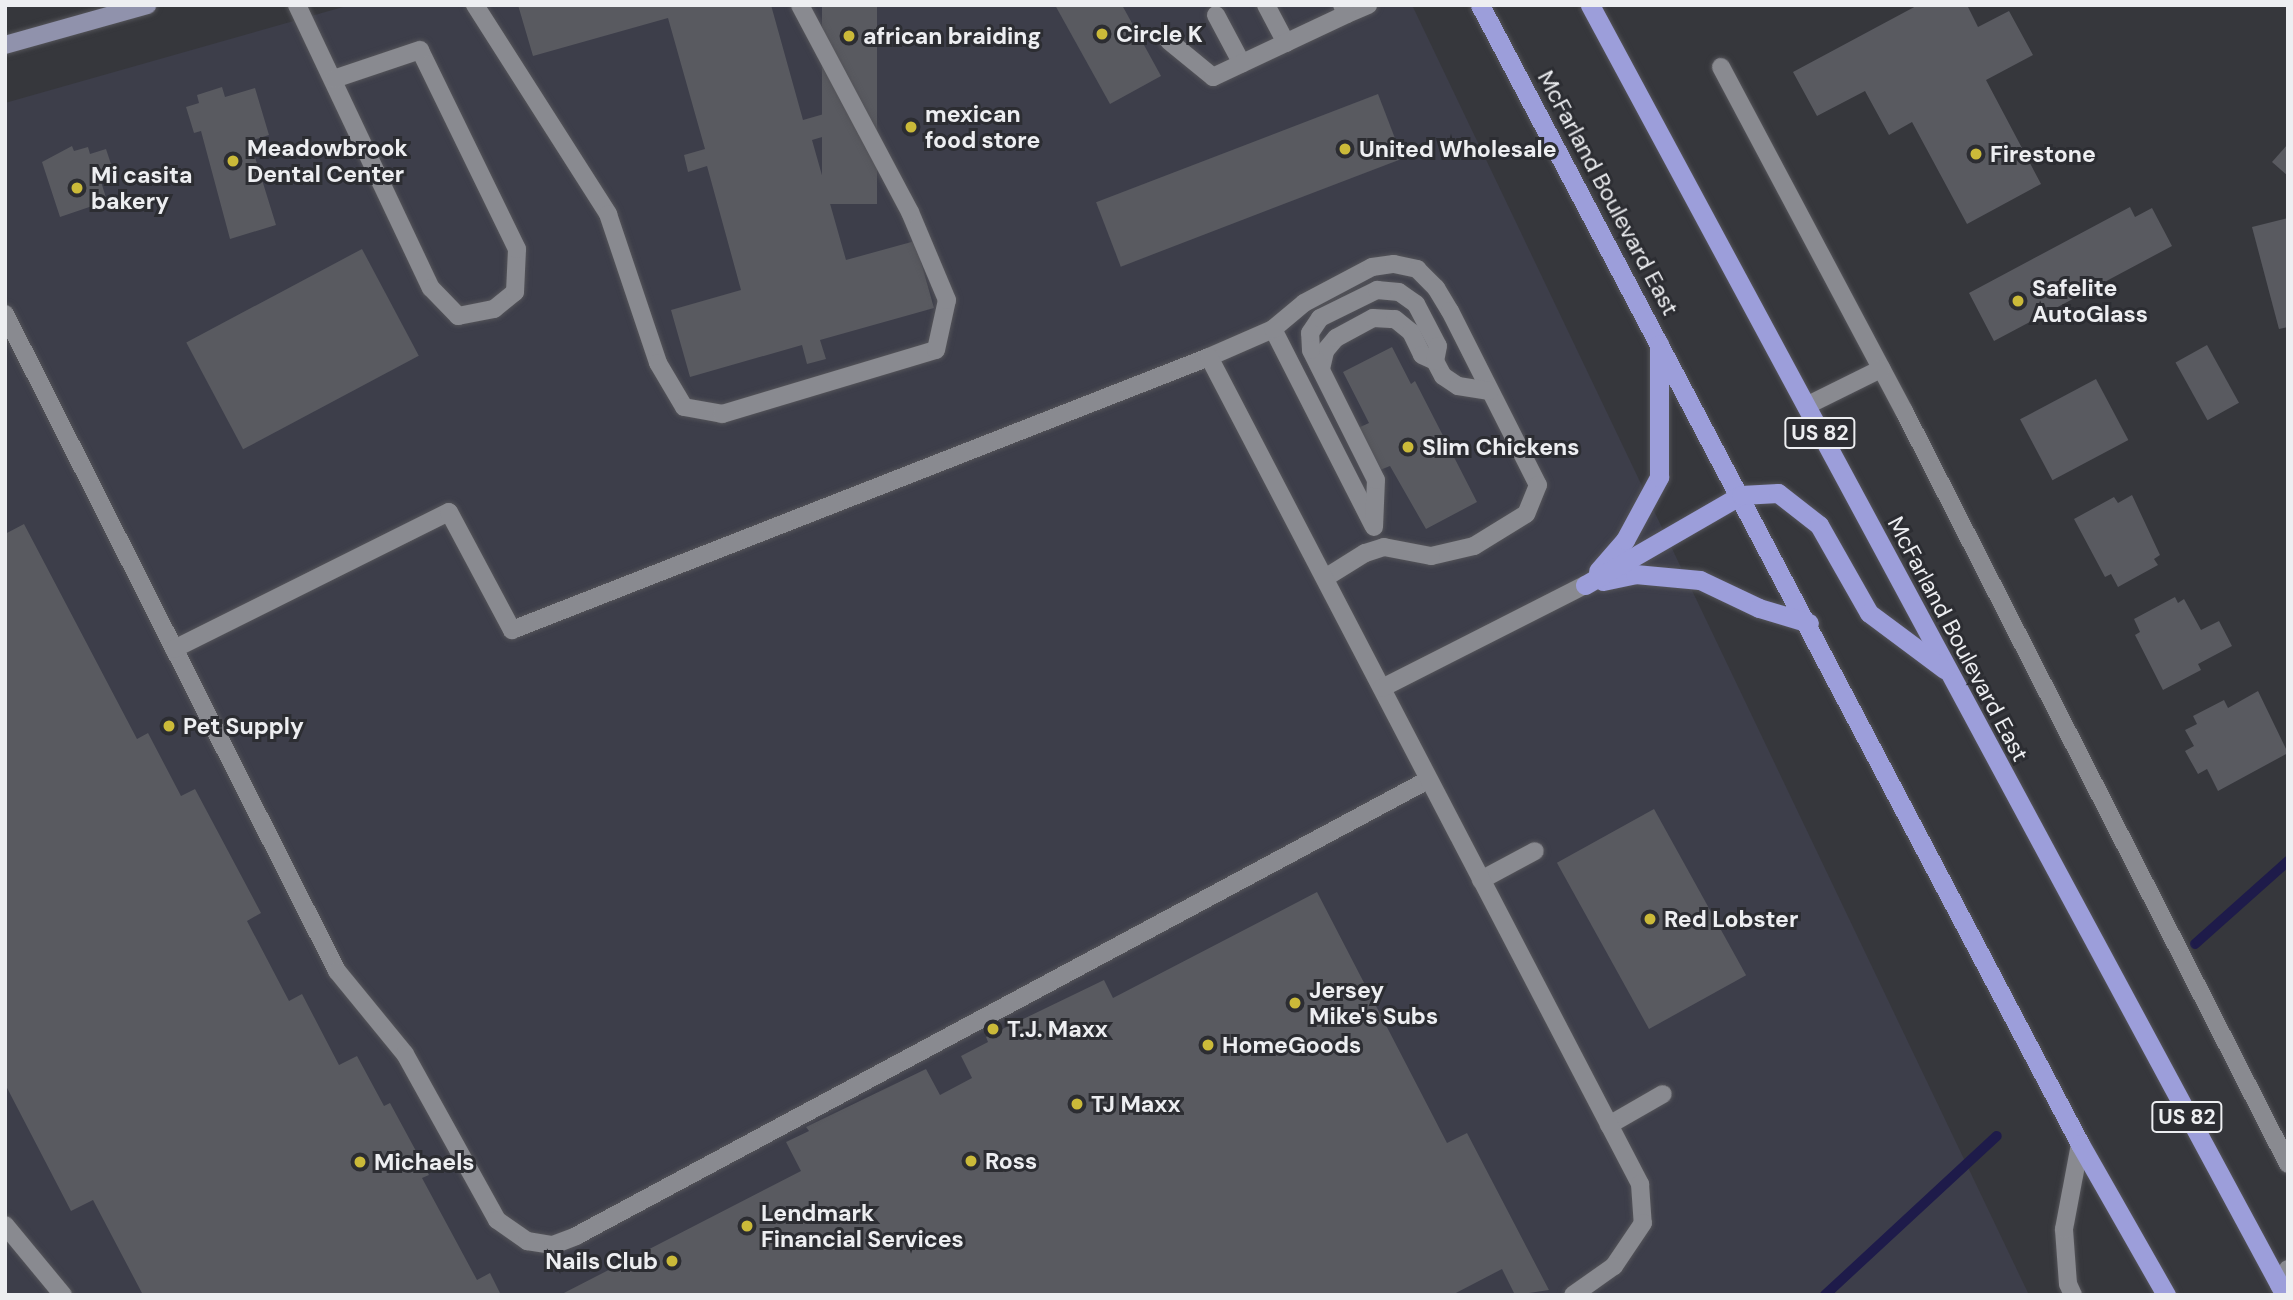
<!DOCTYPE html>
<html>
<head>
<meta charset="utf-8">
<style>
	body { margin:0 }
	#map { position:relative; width:2293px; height:1300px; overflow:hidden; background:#36373c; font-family:"DM Sans",sans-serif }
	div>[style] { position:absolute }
	.built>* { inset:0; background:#3d3e4a }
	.stream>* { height:10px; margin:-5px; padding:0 5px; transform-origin:5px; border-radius:5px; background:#1e1b4a }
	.building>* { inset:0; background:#595a60; transform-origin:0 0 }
	.roads { filter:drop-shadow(0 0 2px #545459) drop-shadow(0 0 2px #545459) }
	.service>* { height:18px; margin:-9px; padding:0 9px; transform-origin:9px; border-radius:9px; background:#898a90 }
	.minor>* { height:18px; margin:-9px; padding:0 9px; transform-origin:9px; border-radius:9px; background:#898a90 }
	.secondary>* { height:18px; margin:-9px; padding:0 9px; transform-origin:9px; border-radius:9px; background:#9092ac }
	.trunk>* { height:19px; margin:-9.5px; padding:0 9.5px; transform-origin:9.5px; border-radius:9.5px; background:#9c9eda }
	.dots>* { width:19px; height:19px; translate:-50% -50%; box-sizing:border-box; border:4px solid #2c2d32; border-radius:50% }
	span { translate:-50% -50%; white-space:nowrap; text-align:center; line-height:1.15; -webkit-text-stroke:6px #2c2d32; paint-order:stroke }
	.shield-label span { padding:2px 5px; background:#2c2d32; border:2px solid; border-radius:5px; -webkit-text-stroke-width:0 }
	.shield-label { font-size:21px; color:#edeef1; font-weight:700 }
	.poi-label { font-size:23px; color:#edeef1; font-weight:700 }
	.left { translate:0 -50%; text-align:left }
	.right { translate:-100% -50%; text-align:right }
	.street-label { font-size:23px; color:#edeef1 }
	.frame { position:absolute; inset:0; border:7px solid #edeef1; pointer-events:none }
</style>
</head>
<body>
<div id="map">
	<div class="built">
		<i style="clip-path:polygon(350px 5px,1412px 5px,2029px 1295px,5px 1295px,5px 103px)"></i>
	</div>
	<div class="stream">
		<i style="left:2195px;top:944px;width:125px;rotate:-41.7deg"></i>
		<i style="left:1825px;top:1295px;width:234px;rotate:-42.8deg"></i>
	</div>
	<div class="building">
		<i style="clip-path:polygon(518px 5px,771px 5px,803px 120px,824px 114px,829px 135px,812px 140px,846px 260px,915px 241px,934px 308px,820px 340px,826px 359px,807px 364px,802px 345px,690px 377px,671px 310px,741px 290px,707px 166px,688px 172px,684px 155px,705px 149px,668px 18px,533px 56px)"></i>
		<i style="left:822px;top:5px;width:55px;height:199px"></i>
		<i style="clip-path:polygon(1055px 5px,1122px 5px,1161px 76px,1110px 104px)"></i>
		<i style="clip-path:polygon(1918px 5px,1967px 5px,1978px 27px,2009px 11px,2033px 55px,1986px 80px,2041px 184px,1967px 224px,1912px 122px,1889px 135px,1865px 91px,1817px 116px,1793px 72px)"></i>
		<i style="clip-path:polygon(222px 87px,225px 97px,255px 88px,269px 135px,250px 141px,276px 225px,230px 239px,201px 131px,194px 133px,186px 107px,199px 103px,197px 95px)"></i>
		<i style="left:1378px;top:94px;width:69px;height:302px;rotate:69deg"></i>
		<i style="clip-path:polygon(2288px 144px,2288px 176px,2272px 162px)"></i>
		<i style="clip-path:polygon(72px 146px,74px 151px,88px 147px,90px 154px,106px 149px,113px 170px,99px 175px,107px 201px,60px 217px,42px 162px)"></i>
		<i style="clip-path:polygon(2130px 207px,2135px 217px,2152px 208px,2172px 246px,1994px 341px,1969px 293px)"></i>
		<i style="clip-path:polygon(2288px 218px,2288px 327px,2279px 329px,2252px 227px)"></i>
		<i style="left:362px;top:249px;width:121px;height:199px;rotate:62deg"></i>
		<i style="left:2207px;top:345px;width:66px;height:36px;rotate:61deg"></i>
		<i style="clip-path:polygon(1392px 347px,1411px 384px,1415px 381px,1477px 502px,1426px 529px,1390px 466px,1380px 470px,1358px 428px,1369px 423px,1343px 372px)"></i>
		<i style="left:2096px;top:379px;width:69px;height:86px;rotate:62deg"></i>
		<i style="clip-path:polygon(2132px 495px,2160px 555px,2154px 559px,2158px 565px,2118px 587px,2111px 574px,2105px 577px,2074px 519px,2114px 497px,2118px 503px)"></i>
		<i style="clip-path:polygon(24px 524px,137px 739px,148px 733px,181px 796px,195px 789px,261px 913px,247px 921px,289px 1001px,302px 994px,339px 1065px,357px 1056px,384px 1106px,390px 1103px,429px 1175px,422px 1178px,477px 1280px,490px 1273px,501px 1295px,143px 1295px,93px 1200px,71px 1211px,5px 1084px,5px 534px)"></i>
		<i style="clip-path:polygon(2175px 597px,2178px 603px,2184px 599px,2201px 630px,2219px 621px,2232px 646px,2198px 664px,2201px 670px,2163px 690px,2135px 635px,2140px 632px,2134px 619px)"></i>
		<i style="clip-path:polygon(2258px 691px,2288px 753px,2218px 791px,2207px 769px,2198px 774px,2185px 751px,2194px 746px,2185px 730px,2197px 724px,2193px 716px,2224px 700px,2228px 708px)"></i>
		<i style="left:1654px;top:809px;width:190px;height:111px;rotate:61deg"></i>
		<i style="clip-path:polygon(1317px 892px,1447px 1143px,1467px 1133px,1549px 1290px,1515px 1295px,1502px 1269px,1452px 1295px,560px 1295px,801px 1171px,786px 1142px,809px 1131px,806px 1127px,926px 1069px,940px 1095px,972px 1078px,961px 1056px,988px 1042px,986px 1037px,1104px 980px,1113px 998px)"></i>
	</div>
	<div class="roads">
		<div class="service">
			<i style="left:297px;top:5px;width:313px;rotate:64.7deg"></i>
			<i style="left:431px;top:288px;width:39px;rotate:46deg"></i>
			<i style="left:458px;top:316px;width:37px;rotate:-11deg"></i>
			<i style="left:494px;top:309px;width:27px;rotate:-39deg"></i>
			<i style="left:515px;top:292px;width:43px;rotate:-87.3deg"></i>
			<i style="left:517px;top:249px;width:221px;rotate:-116deg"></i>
			<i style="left:420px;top:50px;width:91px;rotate:161.4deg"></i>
			<i style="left:475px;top:5px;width:248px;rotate:57.5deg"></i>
			<i style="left:608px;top:214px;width:157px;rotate:71.4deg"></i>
			<i style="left:658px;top:363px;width:51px;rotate:59.4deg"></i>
			<i style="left:684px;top:407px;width:39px;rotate:10deg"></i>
			<i style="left:722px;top:414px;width:223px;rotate:-16.7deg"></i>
			<i style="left:936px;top:350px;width:51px;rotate:-77.6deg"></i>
			<i style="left:947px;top:300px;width:95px;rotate:-112.8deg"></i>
			<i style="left:910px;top:212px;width:234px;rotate:-118deg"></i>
			<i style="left:1266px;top:5px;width:43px;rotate:62.2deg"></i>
			<i style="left:1342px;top:5px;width:10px;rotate:61deg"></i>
			<i style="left:1347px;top:14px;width:23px;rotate:-23deg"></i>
			<i style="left:1216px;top:15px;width:55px;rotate:62deg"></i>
			<i style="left:1169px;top:41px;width:57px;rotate:39.3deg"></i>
			<i style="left:1213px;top:77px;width:148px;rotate:-25.2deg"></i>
			<i style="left:1273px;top:329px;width:220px;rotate:63deg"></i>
			<i style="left:1209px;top:357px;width:70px;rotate:-23.6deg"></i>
			<i style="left:1273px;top:329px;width:40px;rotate:-40deg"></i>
			<i style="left:1304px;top:303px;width:77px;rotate:-27.9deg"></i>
			<i style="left:1372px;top:267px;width:22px;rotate:-8deg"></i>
			<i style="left:1394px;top:264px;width:24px;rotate:12deg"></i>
			<i style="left:1417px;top:269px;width:27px;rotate:45deg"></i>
			<i style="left:1436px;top:288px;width:27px;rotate:59deg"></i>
			<i style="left:1450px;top:311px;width:195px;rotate:63.2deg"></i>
			<i style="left:1538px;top:485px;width:31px;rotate:112deg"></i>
			<i style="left:1526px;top:514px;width:61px;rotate:148.4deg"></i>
			<i style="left:1474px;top:546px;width:44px;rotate:166.9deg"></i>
			<i style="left:1431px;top:556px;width:48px;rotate:-169.2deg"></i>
			<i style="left:1384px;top:547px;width:20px;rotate:162deg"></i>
			<i style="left:1365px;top:553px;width:47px;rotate:148deg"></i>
			<i style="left:1321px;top:369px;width:18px;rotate:-77deg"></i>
			<i style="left:1325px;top:351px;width:17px;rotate:-50deg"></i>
			<i style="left:1336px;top:338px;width:42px;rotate:-28.4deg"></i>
			<i style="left:1373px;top:318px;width:22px;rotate:3deg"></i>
			<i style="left:1395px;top:319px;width:21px;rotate:39deg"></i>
			<i style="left:1411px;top:332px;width:25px;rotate:64deg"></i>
			<i style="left:1422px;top:355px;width:14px;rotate:25deg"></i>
			<i style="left:1435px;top:361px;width:17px;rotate:62deg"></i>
			<i style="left:1443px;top:376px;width:18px;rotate:34deg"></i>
			<i style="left:1458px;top:386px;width:32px;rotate:9deg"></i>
			<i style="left:1374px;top:527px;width:47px;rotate:-87.6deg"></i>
			<i style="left:1376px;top:480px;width:145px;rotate:-116.6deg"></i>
			<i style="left:1311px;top:350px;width:17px;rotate:-93deg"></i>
			<i style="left:1310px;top:333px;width:18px;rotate:-56deg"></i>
			<i style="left:1320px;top:318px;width:64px;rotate:-26.2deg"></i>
			<i style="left:1377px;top:290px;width:22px;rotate:5deg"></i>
			<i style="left:1399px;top:292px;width:21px;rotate:35deg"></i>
			<i style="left:1416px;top:304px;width:47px;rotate:62.4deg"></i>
			<i style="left:1438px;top:346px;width:15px;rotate:101deg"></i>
			<i style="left:1481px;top:880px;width:61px;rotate:-28.2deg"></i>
			<i style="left:1609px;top:1125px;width:62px;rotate:-29.9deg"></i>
			<i style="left:5px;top:1225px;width:91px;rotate:50.4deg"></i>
		</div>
		<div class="minor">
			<i style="left:1721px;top:67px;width:390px;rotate:62deg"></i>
			<i style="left:1904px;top:411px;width:845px;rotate:62.98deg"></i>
			<i style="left:5px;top:314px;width:736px;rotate:63.19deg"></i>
			<i style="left:337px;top:971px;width:107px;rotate:50.7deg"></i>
			<i style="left:405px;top:1054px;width:190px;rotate:61deg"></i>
			<i style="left:497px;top:1220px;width:37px;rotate:35deg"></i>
			<i style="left:527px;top:1241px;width:26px;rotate:9deg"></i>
			<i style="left:553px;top:1245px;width:25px;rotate:-21deg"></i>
			<i style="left:576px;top:1236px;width:966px;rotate:-28.16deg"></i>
			<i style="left:1806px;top:406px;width:84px;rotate:-26.3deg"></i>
			<i style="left:174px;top:649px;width:307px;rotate:-26.5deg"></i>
			<i style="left:449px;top:512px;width:134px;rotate:61.9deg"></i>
			<i style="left:512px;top:630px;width:749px;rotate:-21.39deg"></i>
			<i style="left:1209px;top:357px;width:933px;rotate:62.47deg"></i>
			<i style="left:1640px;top:1184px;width:39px;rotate:86deg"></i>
			<i style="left:1643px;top:1223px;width:52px;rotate:124deg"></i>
			<i style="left:1614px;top:1266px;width:50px;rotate:144.7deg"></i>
			<i style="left:1382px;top:688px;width:228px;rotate:-26.9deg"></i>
			<i style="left:2279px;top:1285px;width:18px;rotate:-61deg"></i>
			<i style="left:2073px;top:1295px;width:12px;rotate:-114deg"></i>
			<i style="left:2068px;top:1284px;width:55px;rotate:-94.2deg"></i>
			<i style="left:2064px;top:1229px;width:86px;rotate:-79.3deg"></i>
		</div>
		<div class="secondary">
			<i style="left:5px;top:45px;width:148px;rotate:-15.7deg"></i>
		</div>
		<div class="trunk">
			<i style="left:1480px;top:5px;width:1287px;rotate:62.22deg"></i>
			<i style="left:2080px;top:1144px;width:174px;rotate:60.3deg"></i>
			<i style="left:1590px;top:5px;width:1465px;rotate:61.69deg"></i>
			<i style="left:1598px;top:571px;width:41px;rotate:-48.9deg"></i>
			<i style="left:1625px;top:540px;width:72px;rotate:-61.6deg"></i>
			<i style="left:1659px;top:477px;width:133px;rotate:-90deg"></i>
			<i style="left:1603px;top:581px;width:33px;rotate:-12deg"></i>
			<i style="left:1635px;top:574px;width:65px;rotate:5.3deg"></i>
			<i style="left:1700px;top:580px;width:65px;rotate:25.4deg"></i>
			<i style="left:1759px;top:608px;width:52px;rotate:16.7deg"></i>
			<i style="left:1585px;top:585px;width:180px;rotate:-30deg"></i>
			<i style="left:1741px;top:495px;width:37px;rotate:-3deg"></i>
			<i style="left:1778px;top:493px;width:52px;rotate:38deg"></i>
			<i style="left:1819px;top:525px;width:101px;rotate:60.4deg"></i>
			<i style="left:1869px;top:613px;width:94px;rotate:36.7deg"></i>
		</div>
	</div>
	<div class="dots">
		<i style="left:1102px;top:34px;background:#cbba39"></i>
		<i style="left:849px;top:36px;background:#cbba39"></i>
		<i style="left:911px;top:127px;background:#cbba39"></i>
		<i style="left:1345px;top:149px;background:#cbba39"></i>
		<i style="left:1976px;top:154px;background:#cbba39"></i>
		<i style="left:233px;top:161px;background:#cbba39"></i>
		<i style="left:77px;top:188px;background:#cbba39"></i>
		<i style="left:2018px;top:301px;background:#cbba39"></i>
		<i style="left:1408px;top:447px;background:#cbba39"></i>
		<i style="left:169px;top:726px;background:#cbba39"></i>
		<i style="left:1650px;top:919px;background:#cbba39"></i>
		<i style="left:1295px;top:1003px;background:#cbba39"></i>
		<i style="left:993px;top:1029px;background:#cbba39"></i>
		<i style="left:1208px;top:1045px;background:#cbba39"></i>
		<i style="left:1077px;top:1104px;background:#cbba39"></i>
		<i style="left:971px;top:1161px;background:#cbba39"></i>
		<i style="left:360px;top:1162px;background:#cbba39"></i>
		<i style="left:747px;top:1226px;background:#cbba39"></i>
		<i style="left:672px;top:1261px;background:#cbba39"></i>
	</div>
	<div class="shield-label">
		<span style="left:1820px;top:433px">US 82</span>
		<span style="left:2187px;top:1117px">US 82</span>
	</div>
	<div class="poi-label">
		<span class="left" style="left:1116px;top:34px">Circle K</span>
		<span class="left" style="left:863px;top:36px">african braiding</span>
		<span class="left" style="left:925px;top:127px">mexican<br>food store</span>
		<span class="left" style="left:247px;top:161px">Meadowbrook<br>Dental Center</span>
		<span class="left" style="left:1359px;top:149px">United Wholesale</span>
		<span class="left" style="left:1990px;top:154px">Firestone</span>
		<span class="left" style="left:91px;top:188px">Mi casita<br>bakery</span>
		<span class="left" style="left:2032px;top:301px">Safelite<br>AutoGlass</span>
		<span class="left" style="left:1422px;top:447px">Slim Chickens</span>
		<span class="left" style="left:183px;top:726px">Pet Supply</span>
		<span class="left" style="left:1664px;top:919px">Red Lobster</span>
		<span class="left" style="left:1309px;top:1003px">Jersey<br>Mike's Subs</span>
		<span class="left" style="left:1007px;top:1029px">T.J. Maxx</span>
		<span class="left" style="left:1222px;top:1045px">HomeGoods</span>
		<span class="left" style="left:1091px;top:1104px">TJ Maxx</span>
		<span class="left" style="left:985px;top:1161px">Ross</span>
		<span class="left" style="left:374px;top:1162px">Michaels</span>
		<span class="left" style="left:761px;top:1226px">Lendmark<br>Financial Services</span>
		<span class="right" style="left:658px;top:1261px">Nails Club</span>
	</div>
	<div class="street-label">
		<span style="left:1608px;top:193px;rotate:62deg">McFarland Boulevard East</span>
		<span style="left:1958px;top:639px;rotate:62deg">McFarland Boulevard East</span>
	</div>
	<div class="frame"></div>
</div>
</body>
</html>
